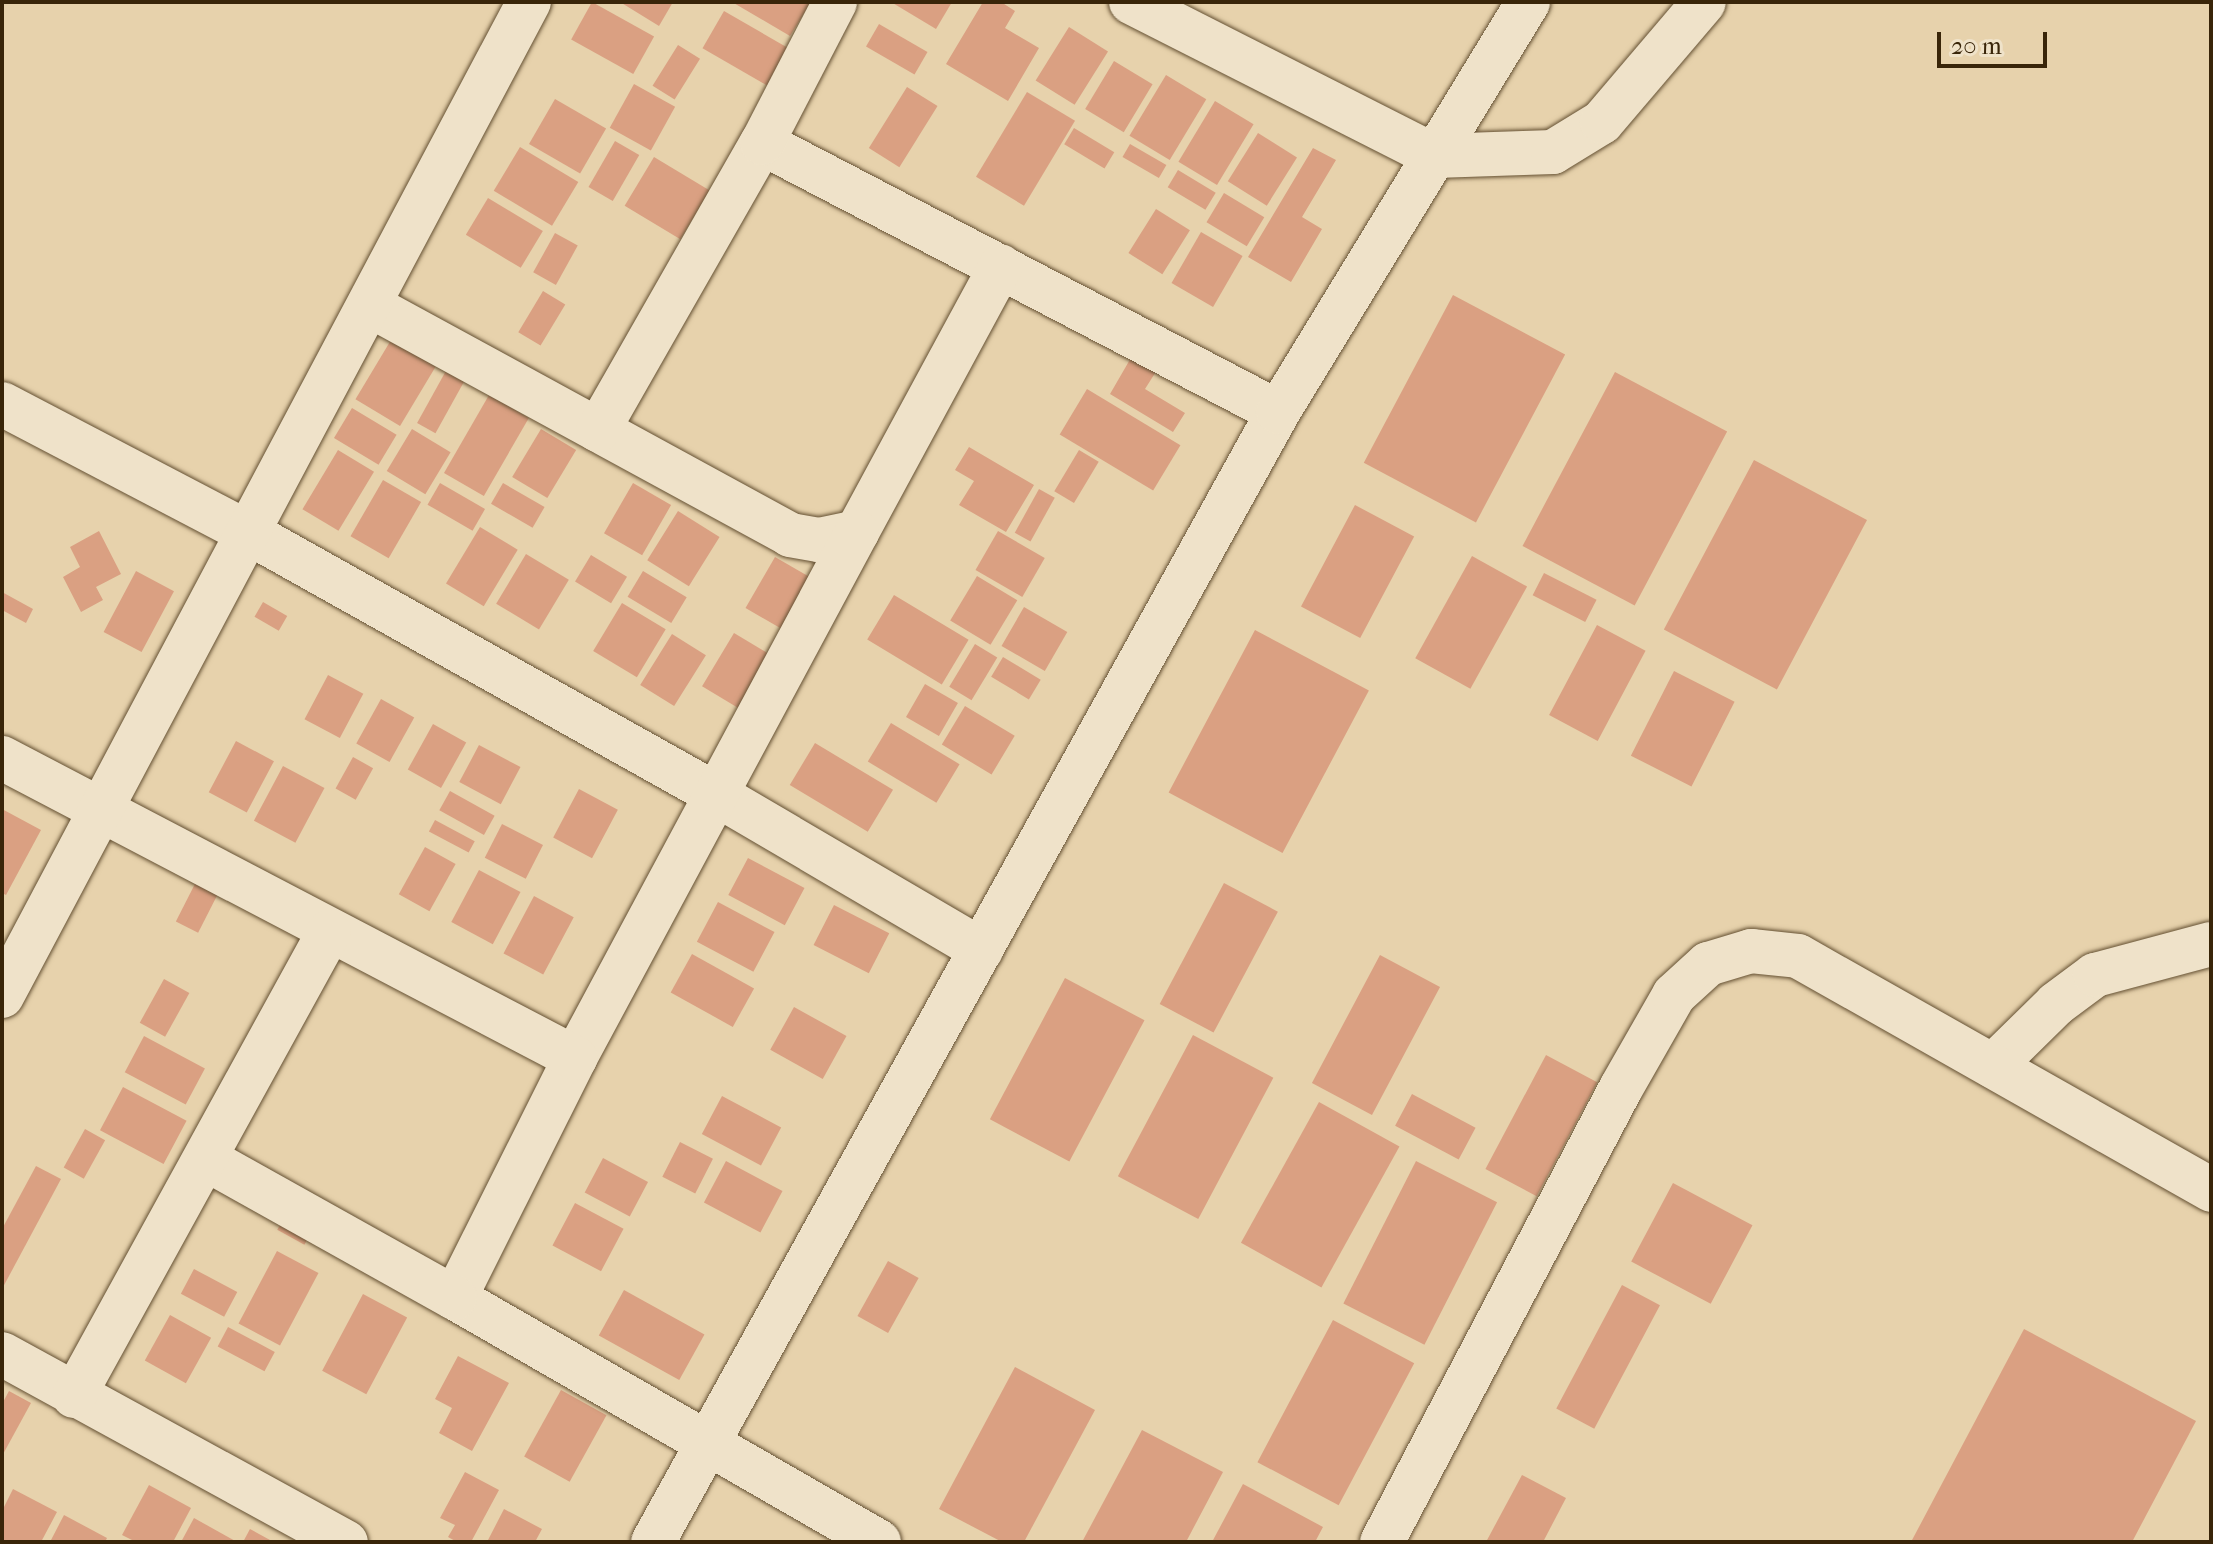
<!DOCTYPE html>
<html>
<head>
<meta charset="utf-8">
<style>
	body { margin:0 }
	#map { position:relative; width:2213px; height:1544px; overflow:hidden; background:#e7d2ac; font-family:"IM FELL French Canon",serif }
	div>[style] { position:absolute }
	.building>* { inset:0; background:#daa082; transform-origin:0 0 }
	.roads { filter:drop-shadow(0 0 2px #645032) drop-shadow(0 0 2px #645032) }
	.street>* { height:44px; margin:-22px; padding:0 22px; transform-origin:22px; border-radius:22px; background:#efe2c9 }
	span { translate:-50% -50%; white-space:nowrap; text-align:center; line-height:1.15; -webkit-text-stroke:6px #efe2c9; paint-order:stroke }
	.frame { position:absolute; inset:0; border:4px solid #392509; pointer-events:none }
	.scale { position:absolute; left:1937px; top:32px; width:110px; height:36px; box-sizing:border-box; border:4px solid #392509; border-top:0; padding-left:10px; font-size:24px; line-height:28px; white-space:nowrap; color:#392509; -webkit-text-stroke:6px #efe2c9; paint-order:stroke }
</style>
</head>
<body>
<div id="map">
	<div class="building">
		<i style="left:592px;top:2px;width:71px;height:43px;rotate:29deg"></i>
		<i style="clip-path:polygon(620px 2px,673px 2px,659px 26px)"></i>
		<i style="clip-path:polygon(732px 2px,811px 2px,790px 36px)"></i>
		<i style="clip-path:polygon(891px 2px,952px 2px,936px 29px)"></i>
		<i style="clip-path:polygon(983px 2px,1001px 2px,1015px 11px,1005px 28px,1039px 48px,1008px 101px,946px 64px)"></i>
		<i style="left:724px;top:11px;width:78px;height:43px;rotate:30deg"></i>
		<i style="left:879px;top:24px;width:56px;height:26px;rotate:30deg"></i>
		<i style="left:1069px;top:27px;width:46px;height:63px;rotate:32deg"></i>
		<i style="left:678px;top:45px;width:26px;height:48px;rotate:32deg"></i>
		<i style="left:1114px;top:61px;width:45px;height:56px;rotate:31deg"></i>
		<i style="left:1166px;top:75px;width:47px;height:71px;rotate:31deg"></i>
		<i style="left:634px;top:84px;width:47px;height:50px;rotate:29deg"></i>
		<i style="left:907px;top:87px;width:36px;height:72px;rotate:32deg"></i>
		<i style="left:1027px;top:92px;width:56px;height:99px;rotate:31deg"></i>
		<i style="left:555px;top:99px;width:59px;height:52px;rotate:30deg"></i>
		<i style="left:1215px;top:101px;width:45px;height:71px;rotate:31deg"></i>
		<i style="left:1074px;top:128px;width:47px;height:19px;rotate:31deg"></i>
		<i style="left:1258px;top:133px;width:46px;height:57px;rotate:32deg"></i>
		<i style="left:615px;top:141px;width:28px;height:53px;rotate:30deg"></i>
		<i style="left:1130px;top:144px;width:42px;height:15px;rotate:30deg"></i>
		<i style="left:520px;top:147px;width:68px;height:51px;rotate:31deg"></i>
		<i style="clip-path:polygon(1313px 148px,1336px 160px,1302px 217px,1322px 229px,1291px 282px,1248px 257px)"></i>
		<i style="left:654px;top:157px;width:65px;height:57px;rotate:31deg"></i>
		<i style="left:1178px;top:170px;width:44px;height:20px;rotate:31deg"></i>
		<i style="left:1224px;top:193px;width:47px;height:34px;rotate:31deg"></i>
		<i style="left:488px;top:198px;width:64px;height:43px;rotate:31deg"></i>
		<i style="left:1156px;top:209px;width:40px;height:52px;rotate:32deg"></i>
		<i style="left:1201px;top:232px;width:48px;height:59px;rotate:30deg"></i>
		<i style="left:555px;top:233px;width:26px;height:45px;rotate:29deg"></i>
		<i style="left:543px;top:291px;width:26px;height:48px;rotate:31deg"></i>
		<i style="left:1453px;top:295px;width:127px;height:190px;rotate:28deg"></i>
		<i style="left:391px;top:340px;width:52px;height:69px;rotate:31deg"></i>
		<i style="clip-path:polygon(1132px 356px,1157px 370px,1145px 389px,1185px 413px,1173px 432px,1110px 394px)"></i>
		<i style="left:452px;top:360px;width:21px;height:72px;rotate:29deg"></i>
		<i style="left:1615px;top:372px;width:127px;height:197px;rotate:28deg"></i>
		<i style="left:1087px;top:389px;width:109px;height:53px;rotate:31deg"></i>
		<i style="left:489px;top:395px;width:46px;height:90px;rotate:30deg"></i>
		<i style="left:352px;top:408px;width:52px;height:35px;rotate:31deg"></i>
		<i style="left:412px;top:429px;width:45px;height:49px;rotate:31deg"></i>
		<i style="left:541px;top:429px;width:41px;height:56px;rotate:31deg"></i>
		<i style="clip-path:polygon(969px 447px,1034px 485px,1006px 532px,959px 505px,974px 481px,955px 470px)"></i>
		<i style="left:338px;top:450px;width:42px;height:69px;rotate:31deg"></i>
		<i style="left:1079px;top:450px;width:23px;height:48px;rotate:31deg"></i>
		<i style="left:1754px;top:460px;width:128px;height:192px;rotate:28deg"></i>
		<i style="left:383px;top:480px;width:44px;height:65px;rotate:30deg"></i>
		<i style="left:440px;top:483px;width:52px;height:25px;rotate:30deg"></i>
		<i style="left:503px;top:483px;width:48px;height:24px;rotate:30deg"></i>
		<i style="left:633px;top:483px;width:44px;height:58px;rotate:30deg"></i>
		<i style="left:1039px;top:489px;width:18px;height:50px;rotate:29deg"></i>
		<i style="left:1355px;top:505px;width:67px;height:115px;rotate:28deg"></i>
		<i style="left:678px;top:511px;width:49px;height:58px;rotate:32deg"></i>
		<i style="left:480px;top:527px;width:44px;height:66px;rotate:31deg"></i>
		<i style="clip-path:polygon(99px 531px,121px 574px,96px 587px,103px 600px,81px 612px,63px 577px,80px 567px,70px 547px)"></i>
		<i style="left:998px;top:531px;width:54px;height:45px;rotate:30deg"></i>
		<i style="left:526px;top:554px;width:50px;height:58px;rotate:31deg"></i>
		<i style="left:591px;top:555px;width:42px;height:31px;rotate:31deg"></i>
		<i style="left:1472px;top:556px;width:63px;height:117px;rotate:29deg"></i>
		<i style="left:775px;top:557px;width:51px;height:59px;rotate:30deg"></i>
		<i style="left:136px;top:571px;width:43px;height:69px;rotate:28deg"></i>
		<i style="left:643px;top:571px;width:51px;height:30px;rotate:31deg"></i>
		<i style="left:1544px;top:573px;width:59px;height:25px;rotate:27deg"></i>
		<i style="left:977px;top:576px;width:47px;height:52px;rotate:31deg"></i>
		<i style="clip-path:polygon(2px 592px,33px 609px,26px 623px,2px 610px)"></i>
		<i style="left:894px;top:595px;width:87px;height:52px;rotate:31deg"></i>
		<i style="left:263px;top:602px;width:28px;height:17px;rotate:30deg"></i>
		<i style="left:622px;top:603px;width:51px;height:56px;rotate:31deg"></i>
		<i style="left:1024px;top:607px;width:50px;height:45px;rotate:30deg"></i>
		<i style="left:1597px;top:625px;width:55px;height:102px;rotate:28deg"></i>
		<i style="left:1255px;top:630px;width:129px;height:184px;rotate:28deg"></i>
		<i style="left:734px;top:633px;width:49px;height:62px;rotate:31deg"></i>
		<i style="left:672px;top:634px;width:40px;height:60px;rotate:32deg"></i>
		<i style="left:975px;top:644px;width:26px;height:50px;rotate:31deg"></i>
		<i style="left:1003px;top:657px;width:44px;height:23px;rotate:31deg"></i>
		<i style="left:1674px;top:671px;width:68px;height:95px;rotate:27deg"></i>
		<i style="left:328px;top:675px;width:40px;height:50px;rotate:28deg"></i>
		<i style="left:925px;top:684px;width:38px;height:38px;rotate:30deg"></i>
		<i style="left:381px;top:699px;width:38px;height:51px;rotate:29deg"></i>
		<i style="left:965px;top:706px;width:58px;height:45px;rotate:31deg"></i>
		<i style="left:891px;top:723px;width:80px;height:45px;rotate:31deg"></i>
		<i style="left:433px;top:724px;width:38px;height:52px;rotate:29deg"></i>
		<i style="left:236px;top:741px;width:43px;height:58px;rotate:28deg"></i>
		<i style="left:815px;top:743px;width:91px;height:49px;rotate:31deg"></i>
		<i style="left:479px;top:745px;width:47px;height:42px;rotate:28deg"></i>
		<i style="left:353px;top:757px;width:23px;height:36px;rotate:29deg"></i>
		<i style="left:283px;top:766px;width:47px;height:62px;rotate:28deg"></i>
		<i style="left:579px;top:789px;width:44px;height:55px;rotate:28deg"></i>
		<i style="left:450px;top:791px;width:51px;height:22px;rotate:29deg"></i>
		<i style="clip-path:polygon(2px 809px,41px 830px,6px 895px,2px 893px)"></i>
		<i style="left:435px;top:820px;width:45px;height:13px;rotate:28deg"></i>
		<i style="left:502px;top:824px;width:46px;height:38px;rotate:27deg"></i>
		<i style="left:425px;top:847px;width:35px;height:54px;rotate:29deg"></i>
		<i style="left:748px;top:858px;width:64px;height:42px;rotate:28deg"></i>
		<i style="left:479px;top:870px;width:47px;height:59px;rotate:28deg"></i>
		<i style="left:199px;top:876px;width:25px;height:51px;rotate:27deg"></i>
		<i style="left:1224px;top:883px;width:61px;height:137px;rotate:28deg"></i>
		<i style="left:534px;top:896px;width:45px;height:65px;rotate:28deg"></i>
		<i style="left:718px;top:902px;width:64px;height:45px;rotate:28deg"></i>
		<i style="left:834px;top:905px;width:62px;height:45px;rotate:27deg"></i>
		<i style="left:692px;top:954px;width:71px;height:44px;rotate:29deg"></i>
		<i style="left:1380px;top:955px;width:68px;height:145px;rotate:28deg"></i>
		<i style="left:1065px;top:978px;width:90px;height:160px;rotate:28deg"></i>
		<i style="left:164px;top:979px;width:29px;height:50px;rotate:29deg"></i>
		<i style="left:794px;top:1007px;width:60px;height:49px;rotate:29deg"></i>
		<i style="left:1193px;top:1035px;width:91px;height:160px;rotate:28deg"></i>
		<i style="left:144px;top:1036px;width:69px;height:41px;rotate:28deg"></i>
		<i style="left:1546px;top:1055px;width:58px;height:129px;rotate:28deg"></i>
		<i style="left:123px;top:1087px;width:72px;height:49px;rotate:28deg"></i>
		<i style="left:1412px;top:1094px;width:72px;height:36px;rotate:28deg"></i>
		<i style="left:722px;top:1096px;width:67px;height:43px;rotate:28deg"></i>
		<i style="left:1319px;top:1102px;width:92px;height:161px;rotate:29deg"></i>
		<i style="left:85px;top:1129px;width:23px;height:44px;rotate:29deg"></i>
		<i style="left:680px;top:1142px;width:37px;height:39px;rotate:27deg"></i>
		<i style="left:603px;top:1158px;width:51px;height:39px;rotate:28deg"></i>
		<i style="left:726px;top:1161px;width:64px;height:47px;rotate:28deg"></i>
		<i style="left:1416px;top:1161px;width:91px;height:160px;rotate:27deg"></i>
		<i style="clip-path:polygon(36px 1166px,61px 1179px,2px 1289px,2px 1229px)"></i>
		<i style="left:1673px;top:1183px;width:90px;height:89px;rotate:28deg"></i>
		<i style="left:575px;top:1203px;width:55px;height:48px;rotate:28deg"></i>
		<i style="left:286px;top:1214px;width:31px;height:18px;rotate:29deg"></i>
		<i style="left:277px;top:1251px;width:47px;height:82px;rotate:28deg"></i>
		<i style="left:888px;top:1261px;width:35px;height:63px;rotate:29deg"></i>
		<i style="left:194px;top:1269px;width:49px;height:28px;rotate:28deg"></i>
		<i style="left:1622px;top:1285px;width:43px;height:140px;rotate:28deg"></i>
		<i style="left:624px;top:1290px;width:92px;height:52px;rotate:29deg"></i>
		<i style="left:363px;top:1294px;width:50px;height:87px;rotate:28deg"></i>
		<i style="left:170px;top:1315px;width:47px;height:52px;rotate:29deg"></i>
		<i style="left:1333px;top:1320px;width:92px;height:161px;rotate:28deg"></i>
		<i style="left:228px;top:1327px;width:53px;height:22px;rotate:28deg"></i>
		<i style="clip-path:polygon(2024px 1329px,2196px 1421px,2132px 1542px,1911px 1542px)"></i>
		<i style="clip-path:polygon(458px 1356px,509px 1383px,472px 1451px,439px 1433px,452px 1408px,435px 1399px)"></i>
		<i style="clip-path:polygon(1015px 1367px,1095px 1410px,1024px 1542px,1002px 1542px,939px 1509px)"></i>
		<i style="left:561px;top:1390px;width:52px;height:76px;rotate:29deg"></i>
		<i style="clip-path:polygon(9px 1391px,31px 1403px,2px 1456px,2px 1404px)"></i>
		<i style="clip-path:polygon(1142px 1430px,1223px 1472px,1186px 1542px,1082px 1542px)"></i>
		<i style="clip-path:polygon(465px 1472px,499px 1490px,471px 1542px,457px 1542px,448px 1537px,455px 1525px,440px 1518px)"></i>
		<i style="clip-path:polygon(1522px 1475px,1566px 1498px,1543px 1542px,1486px 1542px)"></i>
		<i style="clip-path:polygon(1243px 1484px,1323px 1527px,1315px 1542px,1212px 1542px)"></i>
		<i style="clip-path:polygon(149px 1485px,191px 1508px,173px 1542px,136px 1542px,122px 1535px)"></i>
		<i style="clip-path:polygon(13px 1489px,57px 1512px,41px 1542px,2px 1540px,2px 1511px)"></i>
		<i style="clip-path:polygon(504px 1509px,542px 1529px,535px 1542px,487px 1542px)"></i>
		<i style="clip-path:polygon(64px 1515px,107px 1538px,105px 1542px,50px 1542px)"></i>
		<i style="clip-path:polygon(194px 1518px,237px 1542px,181px 1542px)"></i>
		<i style="clip-path:polygon(250px 1529px,270px 1540px,268px 1542px,243px 1542px)"></i>
	</div>
	<div class="roads">
		<div class="street">
			<i style="left:1131px;top:2px;width:341px;rotate:26.9deg"></i>
			<i style="left:1435px;top:156px;width:118px;rotate:-1.9deg"></i>
			<i style="left:1553px;top:152px;width:57px;rotate:-31.5deg"></i>
			<i style="left:1602px;top:122px;width:157px;rotate:-49.6deg"></i>
			<i style="left:762px;top:143px;width:582px;rotate:27.53deg"></i>
			<i style="left:369px;top:305px;width:480px;rotate:28.6deg"></i>
			<i style="left:790px;top:535px;width:29px;rotate:10deg"></i>
			<i style="left:819px;top:540px;width:39px;rotate:-12deg"></i>
			<i style="left:857px;top:532px;width:302px;rotate:-61.6deg"></i>
			<i style="left:2px;top:404px;width:279px;rotate:27.6deg"></i>
			<i style="left:249px;top:533px;width:539px;rotate:29.23deg"></i>
			<i style="left:719px;top:796px;width:304px;rotate:30.4deg"></i>
			<i style="left:598px;top:430px;width:331px;rotate:-60.3deg"></i>
			<i style="left:762px;top:143px;width:159px;rotate:-62.6deg"></i>
			<i style="left:857px;top:532px;width:597px;rotate:118.2deg"></i>
			<i style="left:575px;top:1058px;width:268px;rotate:116.6deg"></i>
			<i style="left:455px;top:1298px;width:489px;rotate:29.9deg"></i>
			<i style="left:2px;top:758px;width:647px;rotate:27.63deg"></i>
			<i style="left:2px;top:996px;width:1125px;rotate:-62.07deg"></i>
			<i style="left:1993px;top:1066px;width:88px;rotate:-44.5deg"></i>
			<i style="left:2056px;top:1004px;width:49px;rotate:-36.6deg"></i>
			<i style="left:2095px;top:975px;width:120px;rotate:-15deg"></i>
			<i style="left:206px;top:1159px;width:285px;rotate:29.2deg"></i>
			<i style="left:2px;top:1354px;width:392px;rotate:28.7deg"></i>
			<i style="left:74px;top:1396px;width:529px;rotate:-61.21deg"></i>
			<i style="left:653px;top:1542px;width:1291px;rotate:-61.05deg"></i>
			<i style="left:1278px;top:412px;width:480px;rotate:-58.6deg"></i>
			<i style="left:1382px;top:1542px;width:513px;rotate:-62.24deg"></i>
			<i style="left:1621px;top:1088px;width:107px;rotate:-60.3deg"></i>
			<i style="left:1674px;top:995px;width:46px;rotate:-42.4deg"></i>
			<i style="left:1708px;top:964px;width:45px;rotate:-16.8deg"></i>
			<i style="left:1751px;top:951px;width:47px;rotate:6.1deg"></i>
			<i style="left:1798px;top:956px;width:475px;rotate:29.5deg"></i>
		</div>
	</div>
	<div class="frame"></div>
	<div class="scale">20 m</div>
</div>
</body>
</html>
